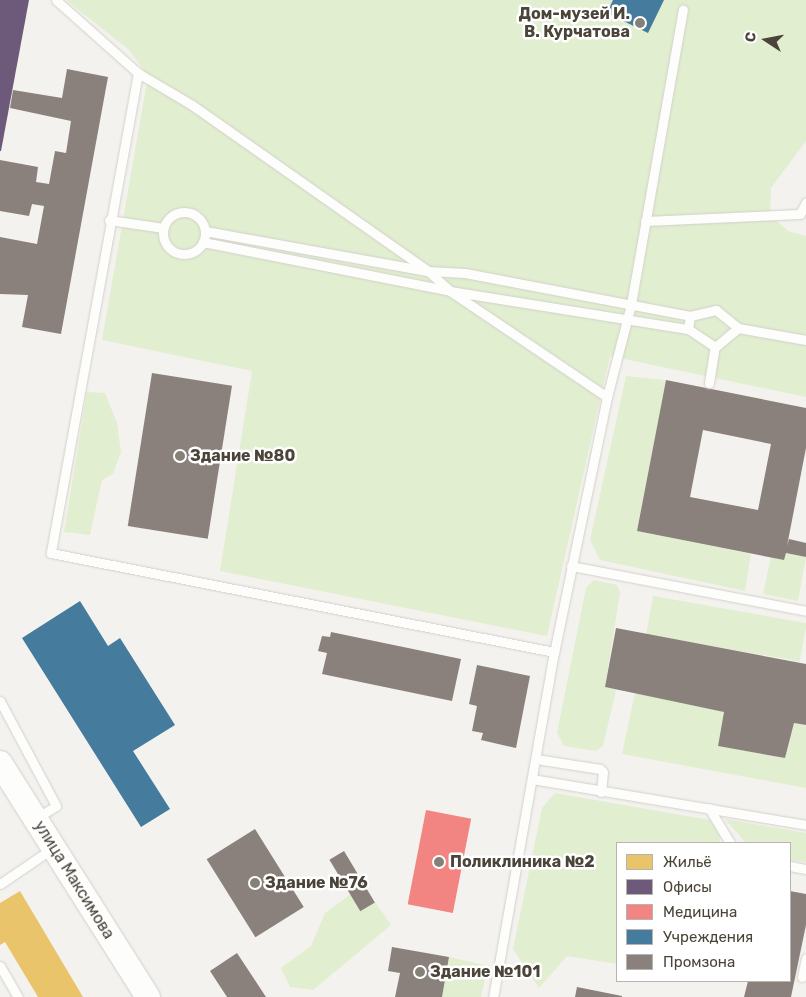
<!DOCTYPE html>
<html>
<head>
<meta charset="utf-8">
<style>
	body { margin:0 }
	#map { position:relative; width:806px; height:997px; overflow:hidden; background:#f4f2ee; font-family:Rubik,sans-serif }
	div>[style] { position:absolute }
	.green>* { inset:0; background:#e1eecf; transform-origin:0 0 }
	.homes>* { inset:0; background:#e9c46a }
	.offices>* { inset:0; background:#6d597a }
	.health>* { inset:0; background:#f28482; transform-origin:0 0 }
	.public>* { inset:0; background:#457b9d }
	.industry>* { inset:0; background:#8a817c; transform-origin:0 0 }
	.roads { filter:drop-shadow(0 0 1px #d2d0cb) drop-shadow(0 0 1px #d2d0cb) }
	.service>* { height:9px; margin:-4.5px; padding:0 4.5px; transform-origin:4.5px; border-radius:4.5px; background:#fdfdfc }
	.service>.ring { margin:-4.5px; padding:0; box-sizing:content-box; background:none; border:9px solid #fdfdfc; border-radius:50% }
	.tertiary>* { height:24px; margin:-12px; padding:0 12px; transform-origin:12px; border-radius:12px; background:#fdfdfc }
	.dots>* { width:14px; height:14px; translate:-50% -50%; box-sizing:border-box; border:2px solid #fff; border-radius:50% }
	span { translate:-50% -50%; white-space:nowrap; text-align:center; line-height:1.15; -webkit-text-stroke:5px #fff; paint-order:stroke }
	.poi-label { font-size:16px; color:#4b4439; font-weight:700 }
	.right { translate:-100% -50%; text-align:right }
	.left { translate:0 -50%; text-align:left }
	.street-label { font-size:16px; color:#4b4439 }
	.legend { position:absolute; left:616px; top:842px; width:175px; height:140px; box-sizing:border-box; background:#fff; border:1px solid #b7b4b0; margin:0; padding:6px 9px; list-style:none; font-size:15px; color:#4b4439 }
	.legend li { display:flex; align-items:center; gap:10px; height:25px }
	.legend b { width:25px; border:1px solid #b7b4b0 }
	.north { position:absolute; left:741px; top:15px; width:50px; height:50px; -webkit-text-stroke:4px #fff; paint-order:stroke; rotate:281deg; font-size:14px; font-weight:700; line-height:20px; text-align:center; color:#4b4439 }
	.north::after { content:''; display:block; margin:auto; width:18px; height:22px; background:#4b4439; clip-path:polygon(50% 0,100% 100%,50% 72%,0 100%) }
</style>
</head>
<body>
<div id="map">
	<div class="green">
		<i style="clip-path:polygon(66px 0,806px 0,806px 141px,771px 188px,770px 215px,788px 231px,806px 236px,806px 397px,610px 356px,547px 636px,220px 571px,252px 371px,102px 340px,148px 76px,129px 50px)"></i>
		<i style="clip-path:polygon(626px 376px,666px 380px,637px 531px,751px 554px,745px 591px,600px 560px,590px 540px)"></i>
		<i style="clip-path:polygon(87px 392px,105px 393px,117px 423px,121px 452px,113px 474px,102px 480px,90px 535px,64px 532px)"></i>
		<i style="clip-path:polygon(786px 553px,806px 557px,798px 601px,763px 594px,771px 557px,784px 560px)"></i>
		<i style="clip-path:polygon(594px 580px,617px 585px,620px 593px,605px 687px,616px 690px,603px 746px,596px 751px,564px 746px,557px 733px,586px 588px)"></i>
		<i style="left:653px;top:596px;width:156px;height:39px;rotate:10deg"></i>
		<i style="clip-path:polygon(635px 693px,724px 712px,718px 746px,785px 758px,794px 723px,806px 725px,806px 788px,622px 754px)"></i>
		<i style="clip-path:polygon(555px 793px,710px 820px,720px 837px,719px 843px,617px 843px,617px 964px,567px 956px,539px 988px,513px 949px,542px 808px)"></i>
		<i style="clip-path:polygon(725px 819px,806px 833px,806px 862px,790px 860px,790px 843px,746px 843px)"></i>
		<i style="clip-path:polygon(351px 894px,361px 911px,375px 902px,391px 925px,313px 990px,290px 987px,281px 968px,311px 946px,325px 913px)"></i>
		<i style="clip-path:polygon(449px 957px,488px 966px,481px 997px,442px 997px)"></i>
	</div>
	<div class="homes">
		<i style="clip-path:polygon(20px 891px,83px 997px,38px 997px,5px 942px,0 945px,0 903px)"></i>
	</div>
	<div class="offices">
		<i style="clip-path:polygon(0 0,29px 0,1px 151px,0 151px)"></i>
	</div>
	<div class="health">
		<i style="left:426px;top:810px;width:46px;height:96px;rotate:11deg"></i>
	</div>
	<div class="public">
		<i style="clip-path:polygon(613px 0,664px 0,648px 33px,607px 13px)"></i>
		<i style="clip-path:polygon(80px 601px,108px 646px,120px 638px,175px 725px,133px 751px,170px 809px,141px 827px,22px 638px)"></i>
	</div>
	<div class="industry">
		<i style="clip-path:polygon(67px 69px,108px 77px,61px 334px,22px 327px,28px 295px,0 294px,0 237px,37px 244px,44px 206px,32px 204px,29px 216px,0 211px,0 160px,38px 167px,36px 182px,49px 184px,55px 151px,66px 153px,71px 121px,10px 108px,13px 90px,62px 98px)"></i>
		<i style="left:152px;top:373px;width:81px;height:155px;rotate:9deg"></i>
		<i style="clip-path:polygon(evenodd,666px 380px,806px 408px,806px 448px,787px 546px,789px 539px,806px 543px,806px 557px,786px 553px,784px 560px,637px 531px,666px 380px,703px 430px,771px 444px,758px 510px,690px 497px,703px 430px)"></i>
		<i style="clip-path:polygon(616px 628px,806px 664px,806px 725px,794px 723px,785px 758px,718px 746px,724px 712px,605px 687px)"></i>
		<i style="clip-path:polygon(331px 632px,461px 659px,452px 701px,322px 674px,327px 653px,318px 651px,322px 636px,330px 637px)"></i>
		<i style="clip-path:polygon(477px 665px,530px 676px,516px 748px,481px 740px,483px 733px,472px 731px,477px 706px,469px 704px)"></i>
		<i style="left:255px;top:829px;width:92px;height:57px;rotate:58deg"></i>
		<i style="left:344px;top:851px;width:60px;height:17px;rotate:59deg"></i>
		<i style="clip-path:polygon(790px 891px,806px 894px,806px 925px,791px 997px,744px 997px,748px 981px,790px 981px)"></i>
		<i style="clip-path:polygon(392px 947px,449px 957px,442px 997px,395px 997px,400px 973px,388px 971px)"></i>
		<i style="clip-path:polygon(237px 953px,266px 997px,227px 997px,210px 971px)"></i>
		<i style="clip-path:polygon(577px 987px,622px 996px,622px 997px,575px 997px)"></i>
	</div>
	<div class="roads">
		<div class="service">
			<i style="left:56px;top:0;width:110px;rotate:41.7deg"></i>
			<i style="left:138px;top:73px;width:63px;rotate:30.7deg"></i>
			<i style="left:192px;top:105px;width:289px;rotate:35.1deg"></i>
			<i style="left:428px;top:271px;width:30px;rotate:42deg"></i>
			<i style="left:450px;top:291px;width:189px;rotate:34deg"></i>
			<i style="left:607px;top:397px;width:260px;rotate:101.7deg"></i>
			<i style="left:554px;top:652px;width:350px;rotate:100deg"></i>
			<i style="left:138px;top:73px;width:488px;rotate:100.3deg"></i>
			<i style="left:51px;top:553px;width:513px;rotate:11.13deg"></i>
			<i class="ring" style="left:163px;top:212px;width:33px;height:33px"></i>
			<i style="left:109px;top:220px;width:55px;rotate:8.4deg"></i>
			<i style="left:645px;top:221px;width:155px;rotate:-2.6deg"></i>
			<i style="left:800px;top:214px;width:13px;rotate:-63deg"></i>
			<i style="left:205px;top:231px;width:227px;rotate:10.2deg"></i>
			<i style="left:428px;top:271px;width:37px;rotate:3deg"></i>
			<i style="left:465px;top:273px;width:229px;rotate:10.8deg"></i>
			<i style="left:690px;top:316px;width:27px;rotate:-13deg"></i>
			<i style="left:716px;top:310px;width:28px;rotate:39deg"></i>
			<i style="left:738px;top:328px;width:30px;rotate:140deg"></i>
			<i style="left:715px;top:347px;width:32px;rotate:-146deg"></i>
			<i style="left:688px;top:329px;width:13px;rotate:-81deg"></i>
			<i style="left:203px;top:242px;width:252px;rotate:11.2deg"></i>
			<i style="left:450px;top:291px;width:241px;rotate:9.1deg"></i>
			<i style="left:738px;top:328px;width:69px;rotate:10deg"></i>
			<i style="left:709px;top:383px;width:36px;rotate:-81deg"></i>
			<i style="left:607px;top:397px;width:96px;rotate:-75.5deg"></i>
			<i style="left:631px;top:304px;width:299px;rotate:-80deg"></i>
			<i style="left:571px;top:566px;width:239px;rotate:10.8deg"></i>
			<i style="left:0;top:701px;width:119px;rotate:61.9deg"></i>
			<i style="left:56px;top:806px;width:23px;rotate:149deg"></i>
			<i style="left:536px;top:759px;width:65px;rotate:8.9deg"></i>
			<i style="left:600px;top:769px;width:4px;rotate:45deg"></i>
			<i style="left:603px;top:772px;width:20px;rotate:96deg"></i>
			<i style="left:532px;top:779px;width:278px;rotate:9.5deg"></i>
			<i style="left:709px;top:808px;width:41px;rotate:59deg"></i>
			<i style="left:790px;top:866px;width:16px;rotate:11deg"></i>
			<i style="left:0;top:884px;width:64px;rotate:-34.2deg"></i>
			<i style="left:0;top:966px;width:36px;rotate:60deg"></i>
			<i style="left:802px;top:977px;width:19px;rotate:-78deg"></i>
		</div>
		<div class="tertiary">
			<i style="left:0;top:763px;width:277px;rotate:57.7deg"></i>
		</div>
	</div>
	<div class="dots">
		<i style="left:640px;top:23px;background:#868178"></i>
		<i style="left:180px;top:456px;background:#868178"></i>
		<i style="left:439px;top:862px;background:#868178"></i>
		<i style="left:255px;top:883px;background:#868178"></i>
		<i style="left:420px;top:972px;background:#868178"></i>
	</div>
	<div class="poi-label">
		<span class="right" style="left:630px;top:23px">Дом-музей И.<br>В. Курчатова</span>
		<span class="left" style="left:190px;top:456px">Здание №80</span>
		<span class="left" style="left:450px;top:862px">Поликлиника №2</span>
		<span class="left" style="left:265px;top:883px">Здание №76</span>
		<span class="left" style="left:430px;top:972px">Здание №101</span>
	</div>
	<div class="street-label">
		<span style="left:74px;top:880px;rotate:58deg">улица Максимова</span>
	</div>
	<ul class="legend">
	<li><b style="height:14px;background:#e9c46a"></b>Жильё</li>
	<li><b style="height:14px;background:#6d597a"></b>Офисы</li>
	<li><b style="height:14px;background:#f28482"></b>Медицина</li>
	<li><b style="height:14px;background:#457b9d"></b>Учреждения</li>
	<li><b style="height:14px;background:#8a817c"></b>Промзона</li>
	</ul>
	<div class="north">С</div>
</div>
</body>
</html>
